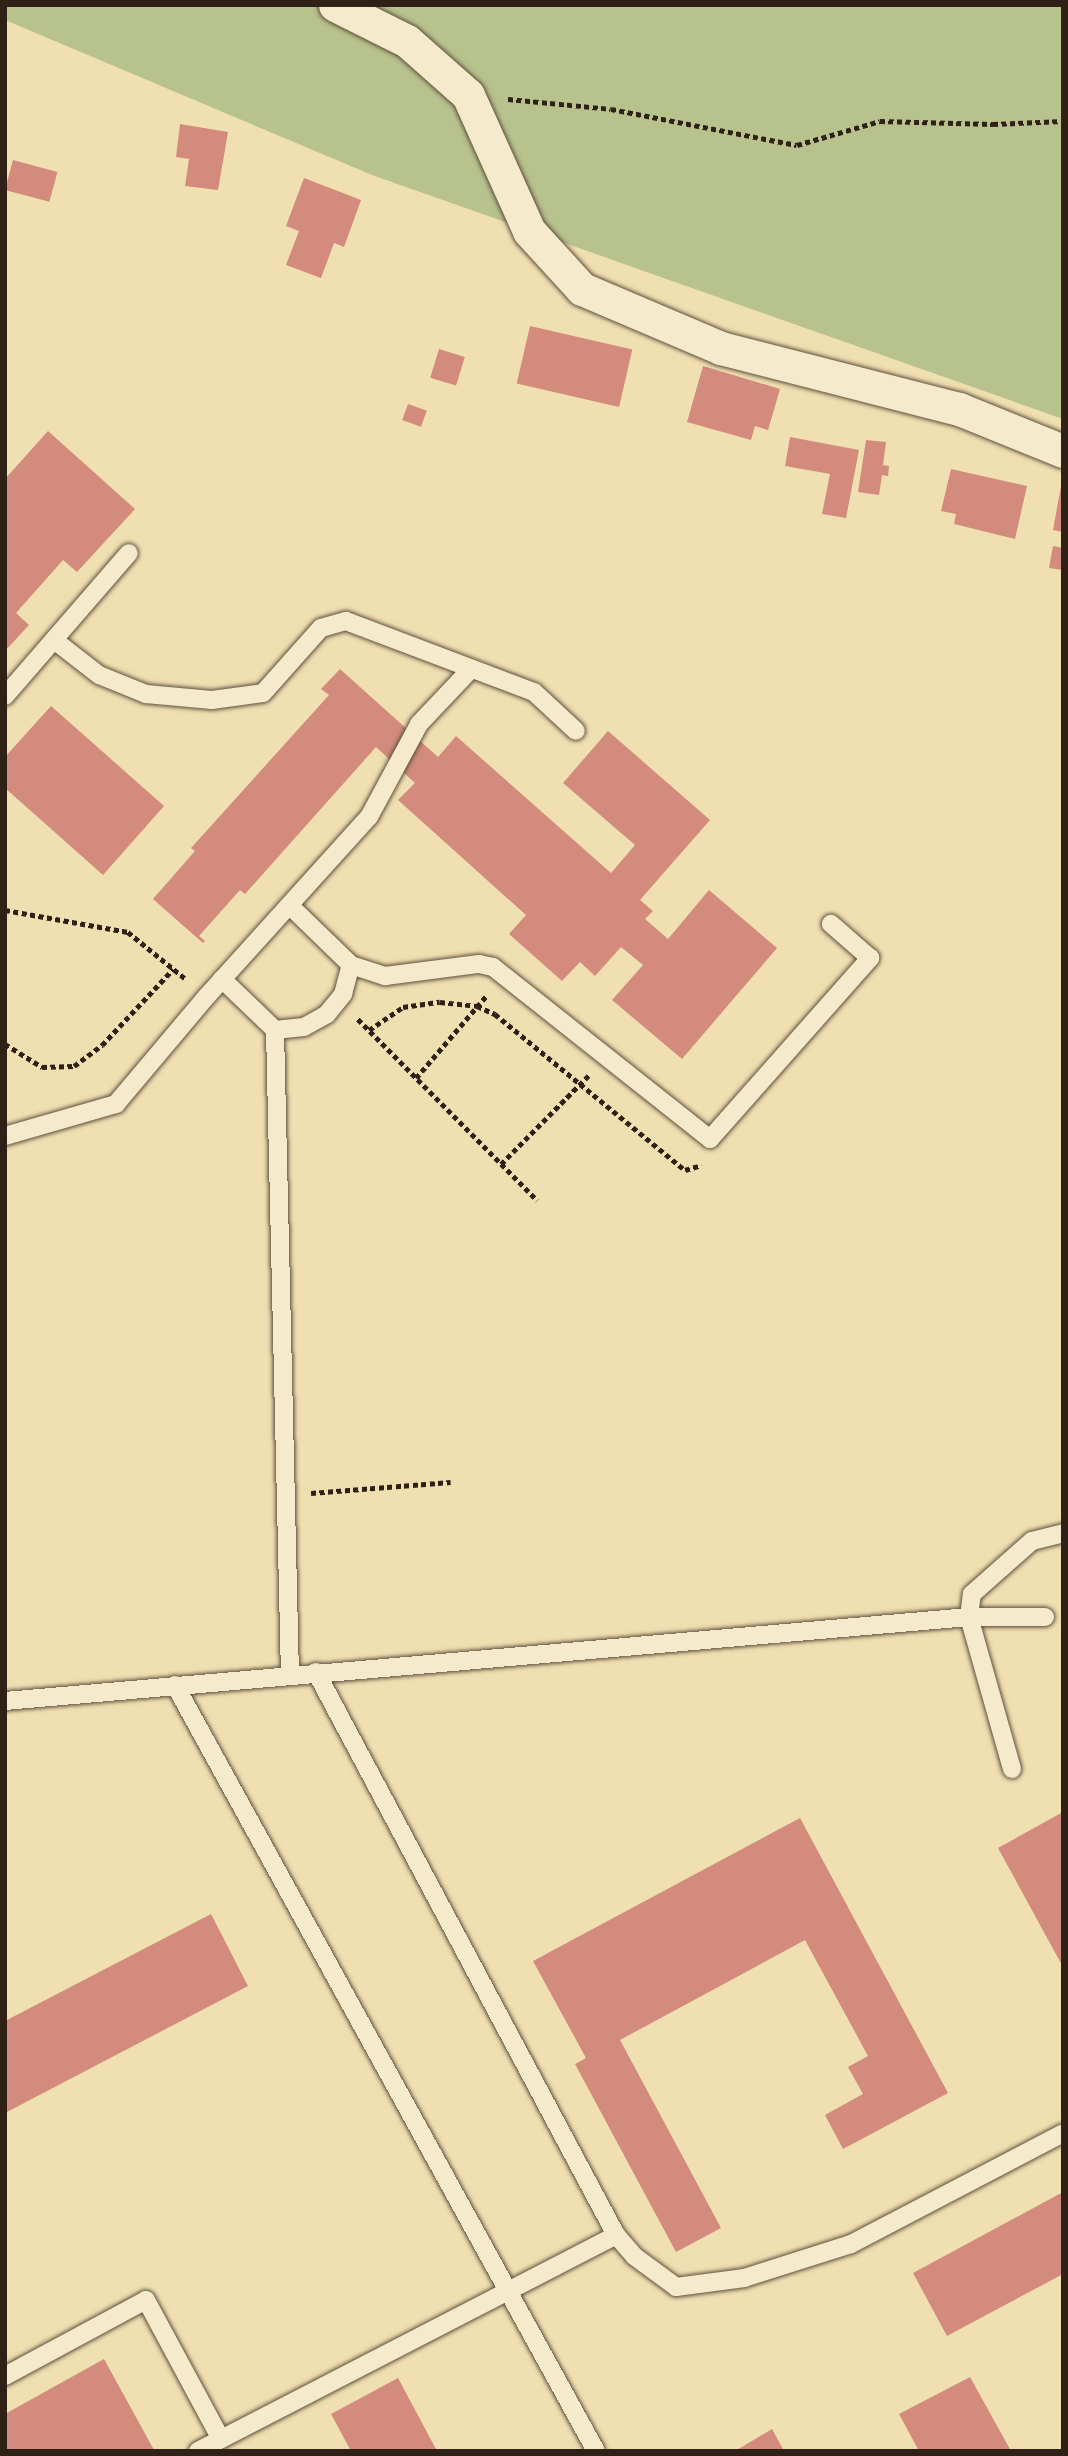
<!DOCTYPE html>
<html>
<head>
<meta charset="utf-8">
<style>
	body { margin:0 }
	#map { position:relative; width:1068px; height:2456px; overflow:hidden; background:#f0dfb1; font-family:"Old Standard TT",serif }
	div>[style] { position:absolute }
	.green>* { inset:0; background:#b7c28d }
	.building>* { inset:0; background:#d28b7c; transform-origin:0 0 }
	.path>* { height:4.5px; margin-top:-2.25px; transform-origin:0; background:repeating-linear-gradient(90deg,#2f2116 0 5px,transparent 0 8.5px) }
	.roads { filter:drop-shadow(0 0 2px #5f503d) drop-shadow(0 0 2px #5f503d) }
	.service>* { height:18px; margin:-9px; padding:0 9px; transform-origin:9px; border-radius:9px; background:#f5eacc }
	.minor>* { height:33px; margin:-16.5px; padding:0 16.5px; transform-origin:16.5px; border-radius:16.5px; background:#f5eacc }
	span { translate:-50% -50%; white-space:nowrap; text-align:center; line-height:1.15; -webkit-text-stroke:7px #f5eacc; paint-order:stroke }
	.frame { position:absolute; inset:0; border:7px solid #2f2116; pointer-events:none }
</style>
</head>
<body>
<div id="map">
	<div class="green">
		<i style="clip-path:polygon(5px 5px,1063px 5px,1063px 419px,372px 175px,5px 20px)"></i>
	</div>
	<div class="building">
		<i style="clip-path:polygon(180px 124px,228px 132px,218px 190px,185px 186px,189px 159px,176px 157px)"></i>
		<i style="left:13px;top:160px;width:46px;height:31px;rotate:15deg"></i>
		<i style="clip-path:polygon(304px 178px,361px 200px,344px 247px,334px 243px,321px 278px,286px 265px,299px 231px,286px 226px)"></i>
		<i style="left:530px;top:326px;width:105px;height:59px;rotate:13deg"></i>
		<i style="left:439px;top:349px;width:27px;height:30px;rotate:17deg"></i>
		<i style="clip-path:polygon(703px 366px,780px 389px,768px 430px,755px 426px,751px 440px,687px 422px)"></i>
		<i style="left:408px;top:404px;width:20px;height:17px;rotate:20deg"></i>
		<i style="clip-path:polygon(48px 431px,135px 509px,77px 572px,63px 560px,16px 613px,29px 625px,5px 651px,5px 479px)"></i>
		<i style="clip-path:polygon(790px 437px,859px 450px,846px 518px,822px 514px,830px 474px,785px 466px)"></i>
		<i style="clip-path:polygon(866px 440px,886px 442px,883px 465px,889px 466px,888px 476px,882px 475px,879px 495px,858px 492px)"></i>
		<i style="clip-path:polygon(951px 469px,1027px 486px,1015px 539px,954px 524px,956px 514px,941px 511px)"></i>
		<i style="clip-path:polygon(1061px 486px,1063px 487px,1063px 532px,1053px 530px)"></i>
		<i style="clip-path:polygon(1053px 546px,1063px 548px,1063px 570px,1049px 568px)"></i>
		<i style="clip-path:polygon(340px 669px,438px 757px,456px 736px,611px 873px,635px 845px,563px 783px,608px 731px,710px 820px,640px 900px,653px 911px,645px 919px,668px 939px,709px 890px,777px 948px,682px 1059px,612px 1000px,643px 965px,621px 947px,595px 976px,580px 962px,562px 981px,509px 934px,526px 915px,398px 800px,415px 783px,376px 747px,245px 894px,240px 890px,199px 936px,205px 941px,203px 943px,153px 899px,195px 851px,191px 848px,329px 695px,321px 689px)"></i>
		<i style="clip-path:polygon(51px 706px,164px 806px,103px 875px,5px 788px,5px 757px)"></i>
		<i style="clip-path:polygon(1063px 1812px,1063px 1967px,998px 1848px)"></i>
		<i style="clip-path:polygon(800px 1818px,948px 2093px,843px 2149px,825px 2115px,863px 2094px,848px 2067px,868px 2056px,805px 1940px,620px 2040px,721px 2228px,676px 2252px,575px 2064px,586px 2058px,533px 1961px)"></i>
		<i style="clip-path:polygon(211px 1914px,248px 1986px,5px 2113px,5px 2021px)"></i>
		<i style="clip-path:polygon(1063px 2192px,1063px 2274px,947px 2336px,913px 2273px)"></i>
		<i style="clip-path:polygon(104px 2359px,154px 2450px,5px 2451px,5px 2414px)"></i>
		<i style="clip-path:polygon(970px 2377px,1011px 2451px,919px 2451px,899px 2414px)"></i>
		<i style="clip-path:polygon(398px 2378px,437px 2451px,351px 2451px,331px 2414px)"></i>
		<i style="clip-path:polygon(772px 2429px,784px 2451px,735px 2451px)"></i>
	</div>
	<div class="path">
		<i style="left:508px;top:99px;width:103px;rotate:5.5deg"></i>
		<i style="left:611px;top:109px;width:189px;rotate:11deg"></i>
		<i style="left:797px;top:145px;width:86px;rotate:-16.1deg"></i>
		<i style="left:880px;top:121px;width:113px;rotate:1.5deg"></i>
		<i style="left:993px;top:124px;width:70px;rotate:-2.5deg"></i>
		<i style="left:5px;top:910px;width:125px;rotate:10.1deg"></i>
		<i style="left:128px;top:932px;width:76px;rotate:39.1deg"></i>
		<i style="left:358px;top:1019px;width:255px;rotate:45.3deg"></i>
		<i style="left:369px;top:1030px;width:41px;rotate:-34.1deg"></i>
		<i style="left:403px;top:1007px;width:37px;rotate:-8deg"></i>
		<i style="left:440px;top:1002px;width:37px;rotate:6deg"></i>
		<i style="left:477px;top:1006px;width:20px;rotate:24deg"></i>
		<i style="left:495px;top:1014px;width:246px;rotate:39.4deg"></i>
		<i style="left:685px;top:1170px;width:17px;rotate:-17deg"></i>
		<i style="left:5px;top:1044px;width:44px;rotate:31.9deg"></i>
		<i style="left:42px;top:1067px;width:32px;rotate:-2deg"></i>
		<i style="left:74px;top:1066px;width:35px;rotate:-37deg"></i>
		<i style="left:102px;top:1045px;width:104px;rotate:-46.9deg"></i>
		<i style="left:416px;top:1078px;width:108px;rotate:-49.5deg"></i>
		<i style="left:501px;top:1164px;width:125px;rotate:-45.3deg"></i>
		<i style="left:311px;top:1493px;width:140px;rotate:-4.5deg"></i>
	</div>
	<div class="roads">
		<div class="service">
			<i style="left:54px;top:640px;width:57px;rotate:37.9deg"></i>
			<i style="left:99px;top:675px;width:51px;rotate:22deg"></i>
			<i style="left:146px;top:694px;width:66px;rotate:5.2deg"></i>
			<i style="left:212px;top:700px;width:51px;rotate:-7.8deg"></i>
			<i style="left:263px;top:693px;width:87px;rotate:-48.3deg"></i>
			<i style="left:321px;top:628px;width:26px;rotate:-16deg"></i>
			<i style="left:346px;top:621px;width:201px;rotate:20.7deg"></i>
			<i style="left:534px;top:692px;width:57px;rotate:42.9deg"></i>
			<i style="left:5px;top:696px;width:189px;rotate:-49.1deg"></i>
			<i style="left:351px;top:965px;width:36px;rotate:18deg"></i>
			<i style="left:385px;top:976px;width:95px;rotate:-7.3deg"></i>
			<i style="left:479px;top:964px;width:14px;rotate:12deg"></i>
			<i style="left:493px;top:967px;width:277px;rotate:38.4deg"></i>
			<i style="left:710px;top:1139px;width:242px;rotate:-48.5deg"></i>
			<i style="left:870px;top:958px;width:52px;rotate:-138.9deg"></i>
			<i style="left:222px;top:979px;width:74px;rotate:43.9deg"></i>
			<i style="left:275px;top:1030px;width:29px;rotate:-6deg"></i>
			<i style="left:304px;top:1027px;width:26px;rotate:-29deg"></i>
			<i style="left:327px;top:1014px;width:26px;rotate:-51deg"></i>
			<i style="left:343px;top:994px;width:30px;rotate:-75deg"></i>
			<i style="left:351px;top:965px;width:86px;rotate:-135.9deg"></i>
			<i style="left:275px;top:1030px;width:644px;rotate:88.67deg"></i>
			<i style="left:5px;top:1136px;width:116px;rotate:-16.1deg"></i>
			<i style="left:116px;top:1104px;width:141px;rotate:-49.9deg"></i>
			<i style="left:207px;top:996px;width:241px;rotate:-47.9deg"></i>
			<i style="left:369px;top:817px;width:106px;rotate:-61.7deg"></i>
			<i style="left:419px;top:724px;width:76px;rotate:-46.6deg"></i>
			<i style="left:1045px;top:1617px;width:76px;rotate:180deg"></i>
			<i style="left:969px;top:1617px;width:23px;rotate:-83deg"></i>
			<i style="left:972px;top:1594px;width:80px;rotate:-41.5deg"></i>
			<i style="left:1032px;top:1541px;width:32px;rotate:-14deg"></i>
			<i style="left:316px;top:1672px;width:638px;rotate:61.95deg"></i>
			<i style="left:616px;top:2235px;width:28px;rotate:49deg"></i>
			<i style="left:634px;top:2256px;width:52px;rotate:36.4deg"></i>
			<i style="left:676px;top:2287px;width:69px;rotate:-7.5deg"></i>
			<i style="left:744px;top:2278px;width:112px;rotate:-17.6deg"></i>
			<i style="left:851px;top:2244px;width:239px;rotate:-27.6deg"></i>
			<i style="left:175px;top:1685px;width:874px;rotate:61.21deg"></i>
			<i style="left:5px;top:1701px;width:968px;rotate:-4.98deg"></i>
			<i style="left:969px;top:1617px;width:158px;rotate:74.2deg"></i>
			<i style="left:5px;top:2376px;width:160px;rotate:-28.3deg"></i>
			<i style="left:146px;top:2300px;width:158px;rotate:61.7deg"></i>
			<i style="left:198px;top:2451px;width:471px;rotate:-27.3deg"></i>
		</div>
		<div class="minor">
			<i style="left:335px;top:5px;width:80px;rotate:26.6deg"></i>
			<i style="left:407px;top:41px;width:81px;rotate:41.5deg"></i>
			<i style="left:468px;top:95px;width:149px;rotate:65.8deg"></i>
			<i style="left:529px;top:231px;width:79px;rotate:47.6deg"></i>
			<i style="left:582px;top:289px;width:151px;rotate:23deg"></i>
			<i style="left:721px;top:348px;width:246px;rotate:14.4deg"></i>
			<i style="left:959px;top:409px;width:112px;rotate:22deg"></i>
		</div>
	</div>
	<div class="frame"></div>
</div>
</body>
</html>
